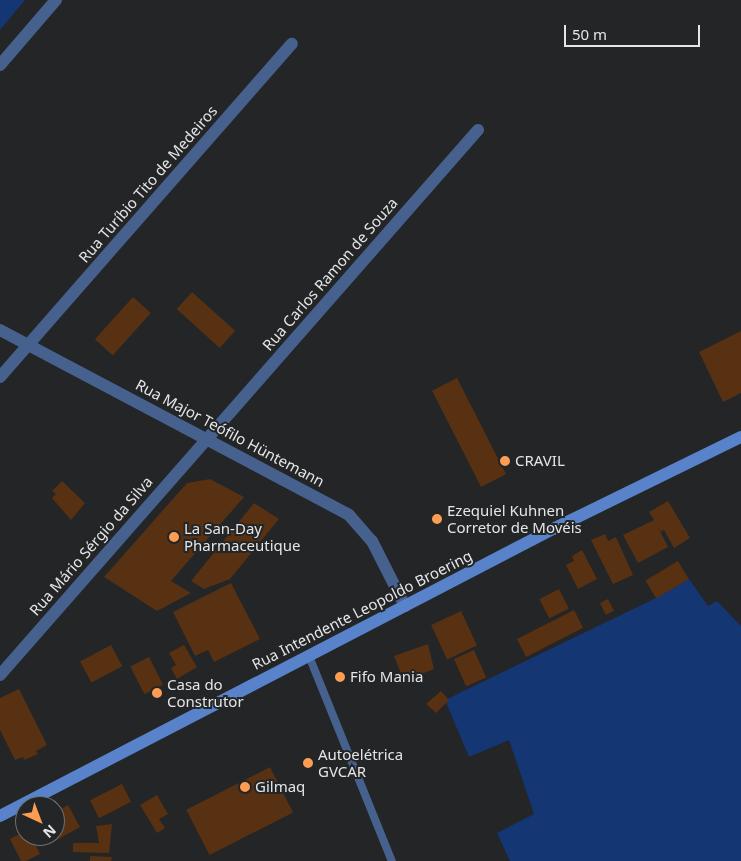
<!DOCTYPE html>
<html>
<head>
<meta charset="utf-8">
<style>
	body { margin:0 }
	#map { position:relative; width:741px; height:861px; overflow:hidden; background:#232527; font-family:"Noto Sans",sans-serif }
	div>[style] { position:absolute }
	.green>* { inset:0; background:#143672 }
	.building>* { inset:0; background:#573112; transform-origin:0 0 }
	.service>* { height:8px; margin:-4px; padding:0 4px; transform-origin:4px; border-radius:4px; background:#47618e }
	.minor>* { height:12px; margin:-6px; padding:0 6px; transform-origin:6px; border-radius:6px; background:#47618e }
	.secondary>* { height:12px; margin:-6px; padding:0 6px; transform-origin:6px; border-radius:6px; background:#5883cb }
	.dots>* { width:14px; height:14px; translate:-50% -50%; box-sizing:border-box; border:2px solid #232527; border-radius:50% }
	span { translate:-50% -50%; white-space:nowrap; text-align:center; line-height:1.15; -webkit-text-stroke:4px #232527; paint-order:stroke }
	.street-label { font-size:15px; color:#e4e5e6 }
	.poi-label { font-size:15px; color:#e4e5e6 }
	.left { translate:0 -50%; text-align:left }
	.north { position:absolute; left:15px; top:796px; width:50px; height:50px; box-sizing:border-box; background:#232527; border:1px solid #707273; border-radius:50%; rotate:137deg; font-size:14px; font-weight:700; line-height:20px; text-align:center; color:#e4e5e6 }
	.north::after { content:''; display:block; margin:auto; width:18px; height:22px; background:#fc9d53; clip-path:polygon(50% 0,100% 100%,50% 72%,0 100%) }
	.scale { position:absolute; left:564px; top:25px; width:136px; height:22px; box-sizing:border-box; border:2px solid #e4e5e6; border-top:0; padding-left:6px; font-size:15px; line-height:18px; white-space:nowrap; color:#e4e5e6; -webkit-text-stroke:4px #232527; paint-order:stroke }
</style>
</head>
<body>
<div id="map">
	<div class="green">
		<i style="clip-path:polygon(0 0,25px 0,0 30px)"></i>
		<i style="clip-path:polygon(689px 579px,708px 606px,717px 601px,741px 626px,741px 861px,510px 861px,497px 833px,534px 814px,509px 740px,469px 757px,445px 700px,656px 598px)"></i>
	</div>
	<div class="building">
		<i style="left:192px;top:292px;width:58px;height:23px;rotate:42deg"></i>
		<i style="left:133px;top:297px;width:24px;height:57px;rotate:42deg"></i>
		<i style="clip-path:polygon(741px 331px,741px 393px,723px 402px,699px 352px)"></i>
		<i style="left:457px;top:378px;width:108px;height:28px;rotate:63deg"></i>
		<i style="clip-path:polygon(210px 479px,244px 497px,171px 581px,191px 593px,157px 611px,104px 577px,187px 483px)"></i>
		<i style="clip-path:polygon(62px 481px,85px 503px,71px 520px,52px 498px,56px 494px,52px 491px)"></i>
		<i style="clip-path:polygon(668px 501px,690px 538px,674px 548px,664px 530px,661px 532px,657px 525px,668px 547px,638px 563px,623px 535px,654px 520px,649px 512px)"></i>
		<i style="clip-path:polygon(254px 503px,279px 519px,230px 579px,204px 589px,191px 581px)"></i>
		<i style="clip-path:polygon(605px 534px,608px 541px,616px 537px,633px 575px,613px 584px,591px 540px)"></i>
		<i style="clip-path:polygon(582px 550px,597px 579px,578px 589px,566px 565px,574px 561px,572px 556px)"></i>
		<i style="left:678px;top:561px;width:21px;height:38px;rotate:59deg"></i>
		<i style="clip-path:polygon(231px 583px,260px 639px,214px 662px,208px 650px,195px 656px,173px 612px)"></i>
		<i style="left:559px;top:589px;width:22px;height:22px;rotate:63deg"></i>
		<i style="left:608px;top:599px;width:13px;height:9px;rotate:63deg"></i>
		<i style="left:574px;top:610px;width:20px;height:64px;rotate:63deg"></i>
		<i style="left:461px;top:611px;width:38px;height:33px;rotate:65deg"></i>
		<i style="clip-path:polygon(428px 644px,434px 669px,404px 681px,394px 656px)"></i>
		<i style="left:111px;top:645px;width:24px;height:35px;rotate:62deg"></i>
		<i style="clip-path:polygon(184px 645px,197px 667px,177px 679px,171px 668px,176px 665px,169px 653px)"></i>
		<i style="left:474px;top:650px;width:30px;height:22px;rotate:66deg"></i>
		<i style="left:149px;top:657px;width:31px;height:21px;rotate:63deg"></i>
		<i style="clip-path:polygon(19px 689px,47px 745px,36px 751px,38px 754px,24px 760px,23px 757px,15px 760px,0 730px,0 698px)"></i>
		<i style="clip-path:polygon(441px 691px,449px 700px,436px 713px,426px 704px)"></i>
		<i style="left:270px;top:767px;width:51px;height:94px;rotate:63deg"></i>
		<i style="left:122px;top:784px;width:20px;height:36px;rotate:63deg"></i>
		<i style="clip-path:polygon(157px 795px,168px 814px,159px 819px,165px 828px,157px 833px,140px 805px)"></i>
		<i style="clip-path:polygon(68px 805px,80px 827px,55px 841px,53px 836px,55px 836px,55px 813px)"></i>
		<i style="clip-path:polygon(112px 824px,109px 853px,73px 852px,73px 843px,99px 843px,96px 826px)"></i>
		<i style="clip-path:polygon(25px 831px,25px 836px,31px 836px,40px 854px,26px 861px,21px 861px,10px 839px)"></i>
		<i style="clip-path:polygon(90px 856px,112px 857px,111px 861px,90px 861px)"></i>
	</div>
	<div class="service">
		<i style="left:309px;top:656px;width:221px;rotate:68deg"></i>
	</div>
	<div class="minor">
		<i style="left:0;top:65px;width:86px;rotate:-49.3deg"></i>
		<i style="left:0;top:330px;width:395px;rotate:27.9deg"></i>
		<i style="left:349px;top:515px;width:35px;rotate:49deg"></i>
		<i style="left:372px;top:541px;width:73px;rotate:63.1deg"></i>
		<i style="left:0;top:377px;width:443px;rotate:-48.8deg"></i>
		<i style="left:0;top:675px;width:725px;rotate:-48.75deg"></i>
	</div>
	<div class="secondary">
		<i style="left:0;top:816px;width:623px;rotate:-27.43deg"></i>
		<i style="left:553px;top:529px;width:209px;rotate:-26.1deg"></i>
	</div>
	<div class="dots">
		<i style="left:505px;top:461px;background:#fc9d53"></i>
		<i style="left:437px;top:519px;background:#fc9d53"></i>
		<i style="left:174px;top:537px;background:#fc9d53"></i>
		<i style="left:340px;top:677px;background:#fc9d53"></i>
		<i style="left:157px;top:693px;background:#fc9d53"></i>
		<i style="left:308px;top:763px;background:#fc9d53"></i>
		<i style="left:245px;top:787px;background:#fc9d53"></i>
	</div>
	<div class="street-label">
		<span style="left:148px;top:184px;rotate:-49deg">Rua Turíbio Tito de Medeiros</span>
		<span style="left:330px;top:274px;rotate:-49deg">Rua Carlos Ramon de Souza</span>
		<span style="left:230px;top:433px;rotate:28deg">Rua Major Teófilo Hüntemann</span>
		<span style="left:91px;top:546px;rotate:-49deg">Rua Mário Sérgio da Silva</span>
		<span style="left:362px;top:610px;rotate:-27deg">Rua Intendente Leopoldo Broering</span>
	</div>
	<div class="poi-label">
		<span class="left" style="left:515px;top:461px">CRAVIL</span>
		<span class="left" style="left:447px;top:519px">Ezequiel Kuhnen<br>Corretor de Movéis</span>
		<span class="left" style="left:184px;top:537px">La San-Day<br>Pharmaceutique</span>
		<span class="left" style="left:350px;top:677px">Fifo Mania</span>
		<span class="left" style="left:167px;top:693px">Casa do<br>Construtor</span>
		<span class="left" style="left:318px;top:763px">Autoelétrica<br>GVCAR</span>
		<span class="left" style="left:255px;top:787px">Gilmaq</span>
	</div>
	<div class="north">N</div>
	<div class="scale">50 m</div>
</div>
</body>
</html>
